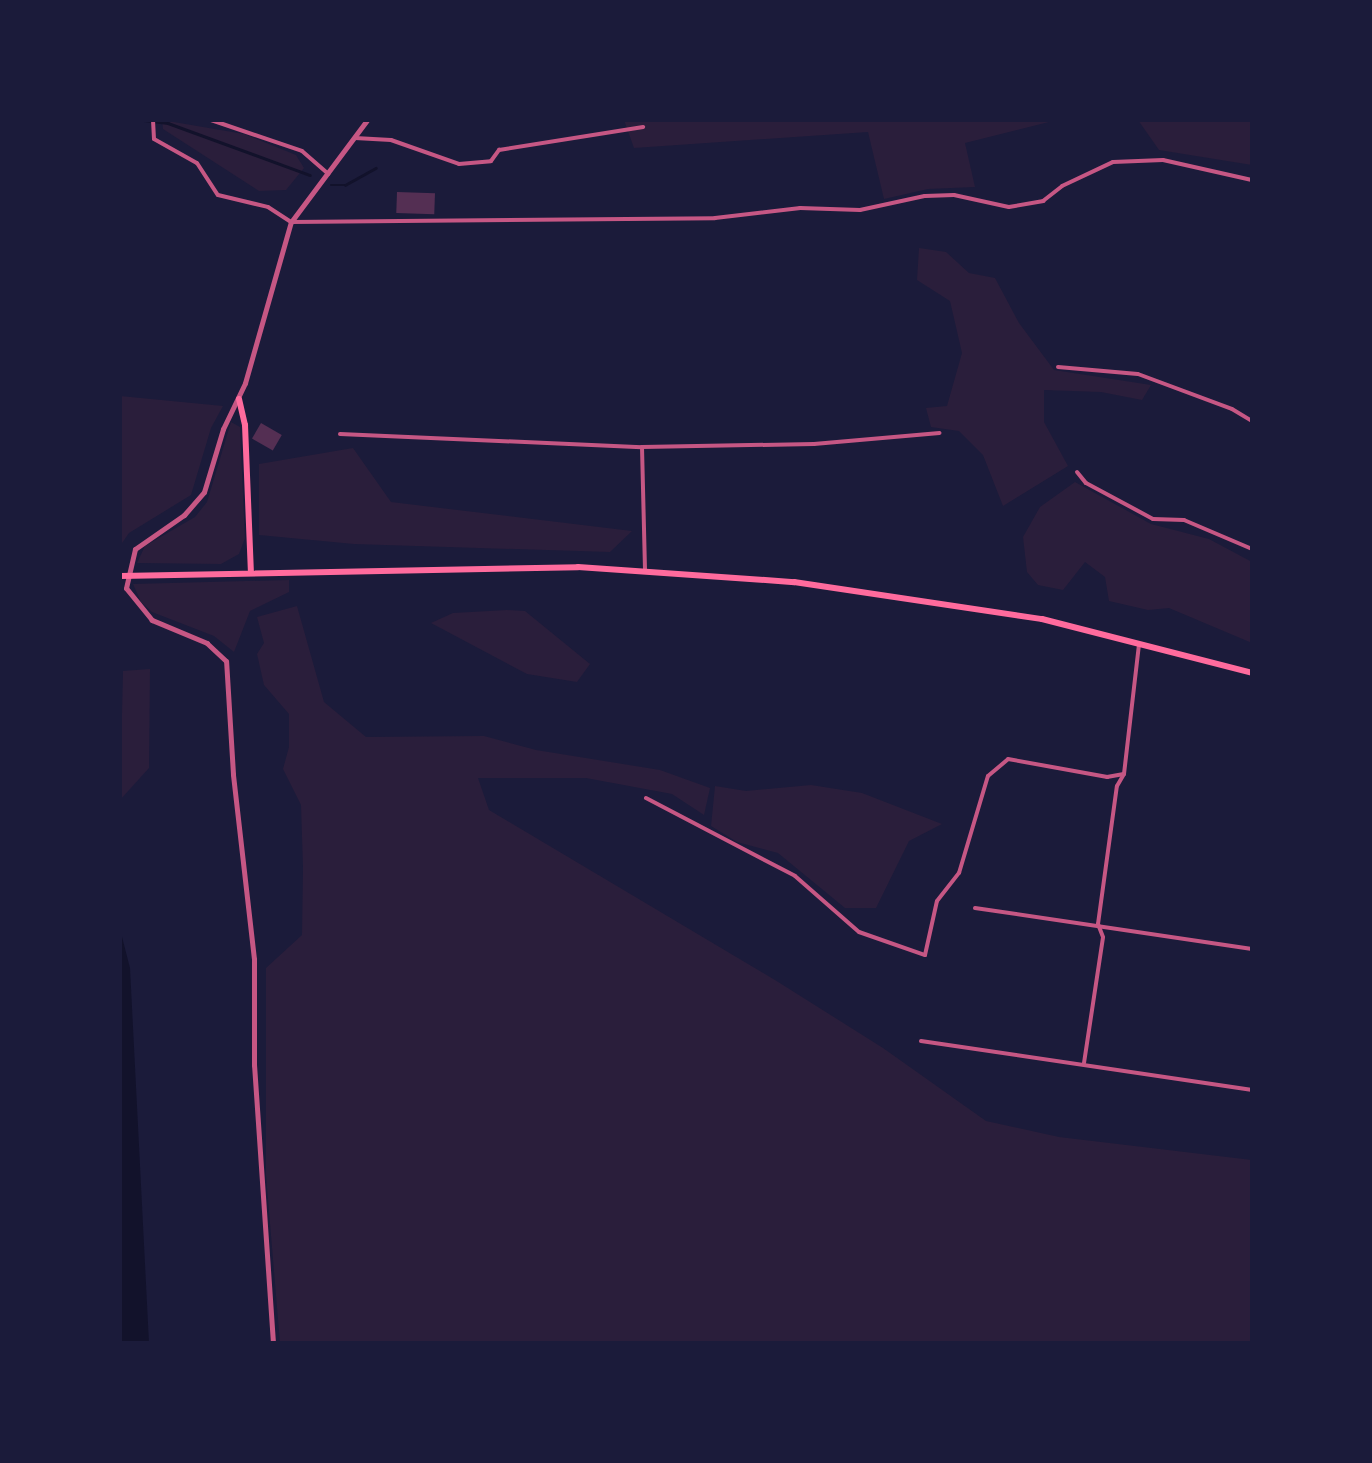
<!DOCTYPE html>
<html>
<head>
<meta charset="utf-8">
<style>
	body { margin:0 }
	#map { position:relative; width:1372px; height:1463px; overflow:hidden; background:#1b1b3a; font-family:Arial,sans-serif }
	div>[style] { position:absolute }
	.green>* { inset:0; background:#2a1e3b }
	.water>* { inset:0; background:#12122b }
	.stream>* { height:2.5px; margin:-1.25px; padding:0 1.25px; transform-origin:1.25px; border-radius:1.25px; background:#12122b }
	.building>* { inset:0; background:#542f53; transform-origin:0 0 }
	.minor>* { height:4px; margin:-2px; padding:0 2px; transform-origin:2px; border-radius:2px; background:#c65784 }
	.tertiary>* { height:5px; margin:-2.5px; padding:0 2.5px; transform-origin:2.5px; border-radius:2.5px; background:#c65784 }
	.primary>* { height:6px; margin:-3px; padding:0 3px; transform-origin:3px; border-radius:3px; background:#ff6b9d }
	span { translate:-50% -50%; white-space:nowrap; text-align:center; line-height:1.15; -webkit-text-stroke:10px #1b1b3a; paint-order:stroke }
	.frame { position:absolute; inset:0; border:122px solid #1b1b3a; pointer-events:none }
</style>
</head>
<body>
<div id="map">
	<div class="green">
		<i style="clip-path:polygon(162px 120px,244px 134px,296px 155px,304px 168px,286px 190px,259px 191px,163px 129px)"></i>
		<i style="clip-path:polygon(624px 120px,902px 121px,1057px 120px,965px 143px,975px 187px,928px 189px,884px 199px,868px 132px,634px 148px)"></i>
		<i style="clip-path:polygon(1138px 120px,1252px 120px,1252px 165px,1159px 150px)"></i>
		<i style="clip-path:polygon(919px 248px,946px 252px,969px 273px,995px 278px,1019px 323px,1054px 370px,1151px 385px,1142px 400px,1101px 392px,1044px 390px,1044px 422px,1068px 466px,1003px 506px,983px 455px,959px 431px,931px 427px,926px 408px,947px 406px,962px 353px,950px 301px,917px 280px)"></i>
		<i style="clip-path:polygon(120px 396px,223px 406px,211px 428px,191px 495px,129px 533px,120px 546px)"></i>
		<i style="clip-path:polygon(231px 422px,240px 427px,245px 538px,239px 554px,221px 564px,137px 563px,145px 546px,195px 517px,207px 502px)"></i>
		<i style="clip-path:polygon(353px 448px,391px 502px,632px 531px,610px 552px,354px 544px,259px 535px,259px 464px)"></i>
		<i style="clip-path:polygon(1075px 482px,1151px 524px,1209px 539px,1252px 562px,1252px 643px,1169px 608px,1148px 610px,1109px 601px,1105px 577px,1085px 562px,1063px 590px,1038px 585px,1027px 572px,1023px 537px,1040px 507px)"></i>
		<i style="clip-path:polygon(289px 580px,289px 592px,250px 611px,234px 652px,214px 636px,152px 612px,141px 602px,133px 584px)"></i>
		<i style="clip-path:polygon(297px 606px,324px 702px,366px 737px,484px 736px,536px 750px,660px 770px,710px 788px,704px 815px,672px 794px,586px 778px,478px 778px,489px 810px,775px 980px,883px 1048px,986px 1121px,1059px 1137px,1252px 1160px,1252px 1343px,280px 1343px,266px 1175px,266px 968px,302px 935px,303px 868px,301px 805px,283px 769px,289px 747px,289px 714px,264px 685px,257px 654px,264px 643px,257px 617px)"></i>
		<i style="clip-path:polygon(507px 610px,525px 611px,590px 664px,577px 682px,527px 674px,431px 623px,453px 613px)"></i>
		<i style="clip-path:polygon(150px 669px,149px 768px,120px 800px,123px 671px)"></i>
		<i style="clip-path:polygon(811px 785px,862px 793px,942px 824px,909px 841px,876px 908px,845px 908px,778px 853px,737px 842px,711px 826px,715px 786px,746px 791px)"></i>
	</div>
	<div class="water">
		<i style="clip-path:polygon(120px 929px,130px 968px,149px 1343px,120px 1343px)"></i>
	</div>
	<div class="stream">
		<i style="left:144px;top:120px;width:24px;rotate:7deg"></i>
		<i style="left:168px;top:123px;width:151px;rotate:20.1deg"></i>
		<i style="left:331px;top:185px;width:14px"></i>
		<i style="left:345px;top:185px;width:35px;rotate:-29deg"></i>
	</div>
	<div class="building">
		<i style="left:397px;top:192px;width:38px;height:21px;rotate:2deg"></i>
		<i style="left:261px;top:423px;width:24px;height:18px;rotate:30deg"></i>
	</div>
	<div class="minor">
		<i style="left:153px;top:120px;width:19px;rotate:87deg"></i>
		<i style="left:154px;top:139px;width:49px;rotate:29.2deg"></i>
		<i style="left:197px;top:163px;width:38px;rotate:57deg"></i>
		<i style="left:218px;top:195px;width:51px;rotate:13.5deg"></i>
		<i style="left:268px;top:207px;width:27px;rotate:33deg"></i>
		<i style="left:291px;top:222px;width:424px;rotate:-0.5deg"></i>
		<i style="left:715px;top:218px;width:86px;rotate:-6.7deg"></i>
		<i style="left:800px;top:208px;width:60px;rotate:1.9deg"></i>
		<i style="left:860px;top:210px;width:66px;rotate:-12.2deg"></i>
		<i style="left:925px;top:196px;width:29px;rotate:-2deg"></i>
		<i style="left:954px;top:195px;width:56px;rotate:12.3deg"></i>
		<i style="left:1009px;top:207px;width:35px;rotate:-10deg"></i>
		<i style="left:1043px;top:201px;width:24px;rotate:-38deg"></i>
		<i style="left:1062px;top:186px;width:56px;rotate:-25.2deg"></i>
		<i style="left:1113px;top:162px;width:50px;rotate:-2.3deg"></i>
		<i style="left:1163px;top:160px;width:91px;rotate:12.7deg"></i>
		<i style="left:211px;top:120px;width:96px;rotate:18.8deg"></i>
		<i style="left:302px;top:151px;width:35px;rotate:41deg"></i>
		<i style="left:355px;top:138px;width:36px;rotate:3deg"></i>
		<i style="left:391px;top:140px;width:72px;rotate:19.4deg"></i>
		<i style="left:459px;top:164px;width:32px;rotate:-5deg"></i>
		<i style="left:491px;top:161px;width:14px;rotate:-54deg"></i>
		<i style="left:499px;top:150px;width:146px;rotate:-9.1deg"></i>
		<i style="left:1058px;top:367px;width:80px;rotate:5deg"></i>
		<i style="left:1138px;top:374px;width:100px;rotate:20.4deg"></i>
		<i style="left:1232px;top:409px;width:23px;rotate:31deg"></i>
		<i style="left:340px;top:434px;width:302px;rotate:2.5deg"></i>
		<i style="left:642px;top:447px;width:172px;rotate:-1deg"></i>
		<i style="left:814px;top:444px;width:126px;rotate:-5deg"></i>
		<i style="left:642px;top:447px;width:123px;rotate:88.6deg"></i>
		<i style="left:1077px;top:472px;width:14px;rotate:51deg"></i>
		<i style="left:1086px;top:483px;width:76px;rotate:28.2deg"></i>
		<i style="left:1153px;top:519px;width:31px;rotate:2deg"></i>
		<i style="left:1184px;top:520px;width:74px;rotate:23.1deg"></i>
		<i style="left:646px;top:798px;width:168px;rotate:27.6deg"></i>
		<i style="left:795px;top:876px;width:85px;rotate:41.2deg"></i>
		<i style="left:859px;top:932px;width:70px;rotate:19.2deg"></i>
		<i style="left:925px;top:955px;width:55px;rotate:-77.5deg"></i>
		<i style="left:937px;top:901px;width:36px;rotate:-52deg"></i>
		<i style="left:959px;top:873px;width:101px;rotate:-73.4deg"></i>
		<i style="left:988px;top:776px;width:26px;rotate:-40deg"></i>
		<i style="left:1008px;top:759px;width:101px;rotate:10.3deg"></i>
		<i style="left:1107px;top:777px;width:17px;rotate:-10deg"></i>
		<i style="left:975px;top:908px;width:280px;rotate:8.4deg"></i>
		<i style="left:921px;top:1041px;width:335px;rotate:8.4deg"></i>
		<i style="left:1084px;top:1063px;width:127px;rotate:-81.4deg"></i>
		<i style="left:1103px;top:937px;width:14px;rotate:-111deg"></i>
		<i style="left:1098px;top:924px;width:139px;rotate:-82.2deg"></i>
		<i style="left:1117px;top:786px;width:14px;rotate:-60deg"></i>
		<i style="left:1124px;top:774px;width:131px;rotate:-83.4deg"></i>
	</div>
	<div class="tertiary">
		<i style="left:273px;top:1343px;width:279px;rotate:-93.9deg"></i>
		<i style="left:254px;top:1065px;width:106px;rotate:-90deg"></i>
		<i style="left:254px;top:959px;width:186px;rotate:-96.5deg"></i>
		<i style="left:233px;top:774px;width:113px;rotate:-93.5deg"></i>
		<i style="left:226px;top:661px;width:26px;rotate:-137deg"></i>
		<i style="left:207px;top:643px;width:60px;rotate:-157.3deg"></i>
		<i style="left:152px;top:620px;width:41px;rotate:-129.1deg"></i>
		<i style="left:126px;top:588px;width:40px;rotate:-77deg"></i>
		<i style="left:135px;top:549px;width:60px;rotate:-34.8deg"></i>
		<i style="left:184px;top:515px;width:30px;rotate:-49deg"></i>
		<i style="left:204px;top:492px;width:66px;rotate:-73.2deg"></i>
		<i style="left:223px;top:429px;width:51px;rotate:-64.4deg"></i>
		<i style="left:245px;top:383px;width:167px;rotate:-74.1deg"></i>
		<i style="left:291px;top:222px;width:127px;rotate:-53.3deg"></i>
	</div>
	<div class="primary">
		<i style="left:239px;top:399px;width:27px;rotate:77deg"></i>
		<i style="left:245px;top:425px;width:148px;rotate:87.7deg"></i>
		<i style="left:120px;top:576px;width:458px;rotate:-1.1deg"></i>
		<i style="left:578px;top:567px;width:217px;rotate:4deg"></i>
		<i style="left:794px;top:582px;width:251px;rotate:8.5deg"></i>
		<i style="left:1042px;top:619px;width:217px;rotate:14.4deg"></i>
	</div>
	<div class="frame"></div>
</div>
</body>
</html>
